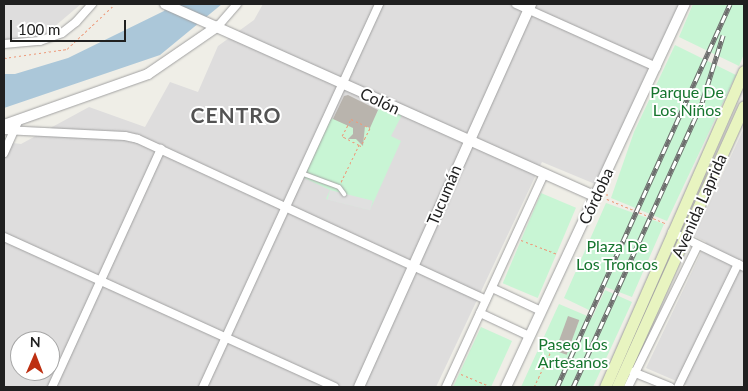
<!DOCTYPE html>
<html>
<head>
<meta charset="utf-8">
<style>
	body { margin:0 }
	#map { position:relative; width:748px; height:391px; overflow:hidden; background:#efeee7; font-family:Lato,sans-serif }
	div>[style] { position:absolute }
	.residential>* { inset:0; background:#dedddd }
	.park>* { inset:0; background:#c8f5d4; transform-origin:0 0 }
	.parking>* { inset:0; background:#e0e0e0; transform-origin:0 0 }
	.water>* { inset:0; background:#abc7d9 }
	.building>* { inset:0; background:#b9b4ad; transform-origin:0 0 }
	.path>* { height:1px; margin-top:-0.5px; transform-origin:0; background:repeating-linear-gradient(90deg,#ed9a7a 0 2.5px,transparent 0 5px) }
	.roads { filter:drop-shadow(0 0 1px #a1a1a1) drop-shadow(0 0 1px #a1a1a1) }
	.service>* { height:4px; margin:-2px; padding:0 2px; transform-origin:2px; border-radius:2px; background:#fff }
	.minor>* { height:8px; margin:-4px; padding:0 4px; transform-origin:4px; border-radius:4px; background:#fff }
	.tertiary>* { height:10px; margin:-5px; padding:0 5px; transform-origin:5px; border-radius:5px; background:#fff }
	.secondary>* { height:11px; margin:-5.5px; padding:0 5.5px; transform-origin:5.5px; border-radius:5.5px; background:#e8f4c0 }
	.rail>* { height:4.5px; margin-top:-2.25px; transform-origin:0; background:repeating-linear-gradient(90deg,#fff 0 8px,#6e6e6e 0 16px); box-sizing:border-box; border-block:1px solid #6e6e6e }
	span { translate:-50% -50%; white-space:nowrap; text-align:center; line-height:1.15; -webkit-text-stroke:4px #fff; paint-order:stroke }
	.park-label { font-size:16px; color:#16752e }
	.street-label { font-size:16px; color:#202020 }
	.district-label { font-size:21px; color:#535353; font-weight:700; letter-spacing:1px }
	.frame { position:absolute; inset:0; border:5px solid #202020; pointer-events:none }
	.north { position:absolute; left:10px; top:331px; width:50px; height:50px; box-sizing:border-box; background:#fff; border:1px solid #a6a6a6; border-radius:50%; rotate:1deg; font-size:14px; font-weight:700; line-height:20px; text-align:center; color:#202020 }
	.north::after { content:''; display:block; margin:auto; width:18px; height:22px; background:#bd3012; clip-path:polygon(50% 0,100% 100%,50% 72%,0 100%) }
	.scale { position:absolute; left:10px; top:20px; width:116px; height:22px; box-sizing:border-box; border:2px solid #202020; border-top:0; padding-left:6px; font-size:15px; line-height:18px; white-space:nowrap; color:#202020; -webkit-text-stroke:4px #fff; paint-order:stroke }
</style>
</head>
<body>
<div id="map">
	<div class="residential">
		<i style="clip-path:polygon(4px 4px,81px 4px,41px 38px,4px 40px)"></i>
		<i style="clip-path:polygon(evenodd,263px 4px,679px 4px,595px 184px,542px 162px,436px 387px,4px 387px,4px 142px,21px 144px,89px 107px,145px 127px,170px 82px,198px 92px,218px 46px,254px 20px,263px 4px,20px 341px,50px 341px,50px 371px,20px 371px,20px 341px)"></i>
		<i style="clip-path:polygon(744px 128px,744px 387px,690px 387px,646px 368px,706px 242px,694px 236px)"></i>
	</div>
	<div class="park">
		<i style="clip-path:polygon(693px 4px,744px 4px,744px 54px,739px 66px,679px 37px)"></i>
		<i style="clip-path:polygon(675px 45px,736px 75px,667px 221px,611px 198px,634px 132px)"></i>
		<i style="clip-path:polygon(382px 102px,404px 111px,391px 136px,401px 141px,370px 210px,326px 199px,330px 190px,300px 176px,327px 115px,333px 119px,349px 119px,369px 128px)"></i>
		<i style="left:541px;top:193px;width:38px;height:98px;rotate:23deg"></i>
		<i style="clip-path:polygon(606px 203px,664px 224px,632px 297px,603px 286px,591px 311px,564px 298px)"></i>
		<i style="clip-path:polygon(605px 290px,632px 302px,593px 387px,521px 387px,559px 304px,592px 318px)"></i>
		<i style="clip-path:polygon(481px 327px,512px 341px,491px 387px,453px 387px)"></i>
	</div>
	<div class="parking">
		<i style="left:330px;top:190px;width:44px;height:10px;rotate:14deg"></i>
	</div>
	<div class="water">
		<i style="clip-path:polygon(169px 4px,222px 4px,160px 55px,4px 108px,4px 74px,15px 74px,68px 58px,164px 11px)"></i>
	</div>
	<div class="building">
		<i style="clip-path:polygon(348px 95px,378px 110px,370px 128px,365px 126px,363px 146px,356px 139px,348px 139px,353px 134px,353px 128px,333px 119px,344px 96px)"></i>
		<i style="left:568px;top:316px;width:12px;height:37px;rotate:20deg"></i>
	</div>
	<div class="path">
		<i style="left:4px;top:58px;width:64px;rotate:-8.1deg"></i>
		<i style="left:67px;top:49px;width:66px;rotate:-43.2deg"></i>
		<i style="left:341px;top:182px;width:41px;rotate:-64.1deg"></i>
		<i style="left:359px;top:145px;width:19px;rotate:-152deg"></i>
		<i style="left:342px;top:136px;width:19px;rotate:-62deg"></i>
		<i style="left:351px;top:119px;width:21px;rotate:25deg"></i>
		<i style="left:370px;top:128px;width:20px;rotate:117deg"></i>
		<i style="left:361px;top:146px;width:2px;rotate:-153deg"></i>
		<i style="left:607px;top:193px;width:6px;rotate:90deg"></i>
		<i style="left:607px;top:199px;width:63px;rotate:22.5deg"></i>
		<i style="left:521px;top:240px;width:39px;rotate:21deg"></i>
		<i style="left:461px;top:374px;width:34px;rotate:23deg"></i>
		<i style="left:534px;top:387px;width:44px;rotate:-64.6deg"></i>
		<i style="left:553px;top:347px;width:16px;rotate:-153deg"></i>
	</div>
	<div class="roads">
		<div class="service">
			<i style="left:301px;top:173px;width:40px;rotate:20.2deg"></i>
			<i style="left:339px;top:187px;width:9px;rotate:54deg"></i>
		</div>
		<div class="minor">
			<i style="left:516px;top:4px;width:154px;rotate:24.2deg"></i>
			<i style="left:218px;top:26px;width:29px;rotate:-49deg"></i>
			<i style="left:4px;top:44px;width:36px;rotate:-5deg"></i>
			<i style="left:40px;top:41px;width:23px;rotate:-20deg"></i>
			<i style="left:62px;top:33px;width:18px;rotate:-38deg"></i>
			<i style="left:76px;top:22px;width:24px;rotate:-48deg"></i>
			<i style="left:4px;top:130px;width:121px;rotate:2.8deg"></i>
			<i style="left:125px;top:136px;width:13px;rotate:13deg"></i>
			<i style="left:138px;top:139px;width:383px;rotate:24.8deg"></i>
			<i style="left:4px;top:153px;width:37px;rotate:-66deg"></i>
			<i style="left:672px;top:232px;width:80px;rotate:25.9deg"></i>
			<i style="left:4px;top:237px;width:363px;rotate:24.4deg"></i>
			<i style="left:492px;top:288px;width:54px;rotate:25.1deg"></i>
			<i style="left:480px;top:313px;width:54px;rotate:25.1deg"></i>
			<i style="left:633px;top:372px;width:40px;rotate:22deg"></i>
			<i style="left:52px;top:387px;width:262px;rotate:-65.4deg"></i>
			<i style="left:203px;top:387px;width:422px;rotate:-65.3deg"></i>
			<i style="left:446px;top:387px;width:234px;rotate:-65.3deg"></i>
			<i style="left:628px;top:387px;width:158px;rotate:-63.8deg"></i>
			<i style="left:678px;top:387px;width:137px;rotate:-64deg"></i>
		</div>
		<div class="tertiary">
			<i style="left:165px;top:4px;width:472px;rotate:24.1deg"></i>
			<i style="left:4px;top:125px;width:153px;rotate:-19.5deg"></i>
			<i style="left:148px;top:74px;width:85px;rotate:-34.4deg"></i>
			<i style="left:359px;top:387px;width:420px;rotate:-65.8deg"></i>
			<i style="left:506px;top:387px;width:423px;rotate:-65deg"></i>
		</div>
		<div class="secondary">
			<i style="left:605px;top:387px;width:345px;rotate:-66.3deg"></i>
			<i style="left:617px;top:387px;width:308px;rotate:-65.7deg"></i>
		</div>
	</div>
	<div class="rail">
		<i style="left:557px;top:387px;width:420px;rotate:-65.7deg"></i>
		<i style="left:573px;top:387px;width:313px;rotate:-65.6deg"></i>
		<i style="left:702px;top:102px;width:70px;rotate:-72.6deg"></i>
	</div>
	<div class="park-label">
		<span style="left:687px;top:101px">Parque De<br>Los Niños</span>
		<span style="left:617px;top:255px">Plaza De<br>Los Troncos</span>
		<span style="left:573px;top:353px">Paseo Los<br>Artesanos</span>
	</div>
	<div class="street-label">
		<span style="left:380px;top:101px;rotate:25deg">Colón</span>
		<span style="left:444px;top:195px;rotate:-67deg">Tucumán</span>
		<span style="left:596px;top:196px;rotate:-65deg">Córdoba</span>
		<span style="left:699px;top:206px;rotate:-66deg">Avenida Laprida</span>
	</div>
	<div class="district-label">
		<span style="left:236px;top:115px">CENTRO</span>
	</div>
	<div class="frame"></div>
	<div class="north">N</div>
	<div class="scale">100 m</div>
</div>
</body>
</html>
